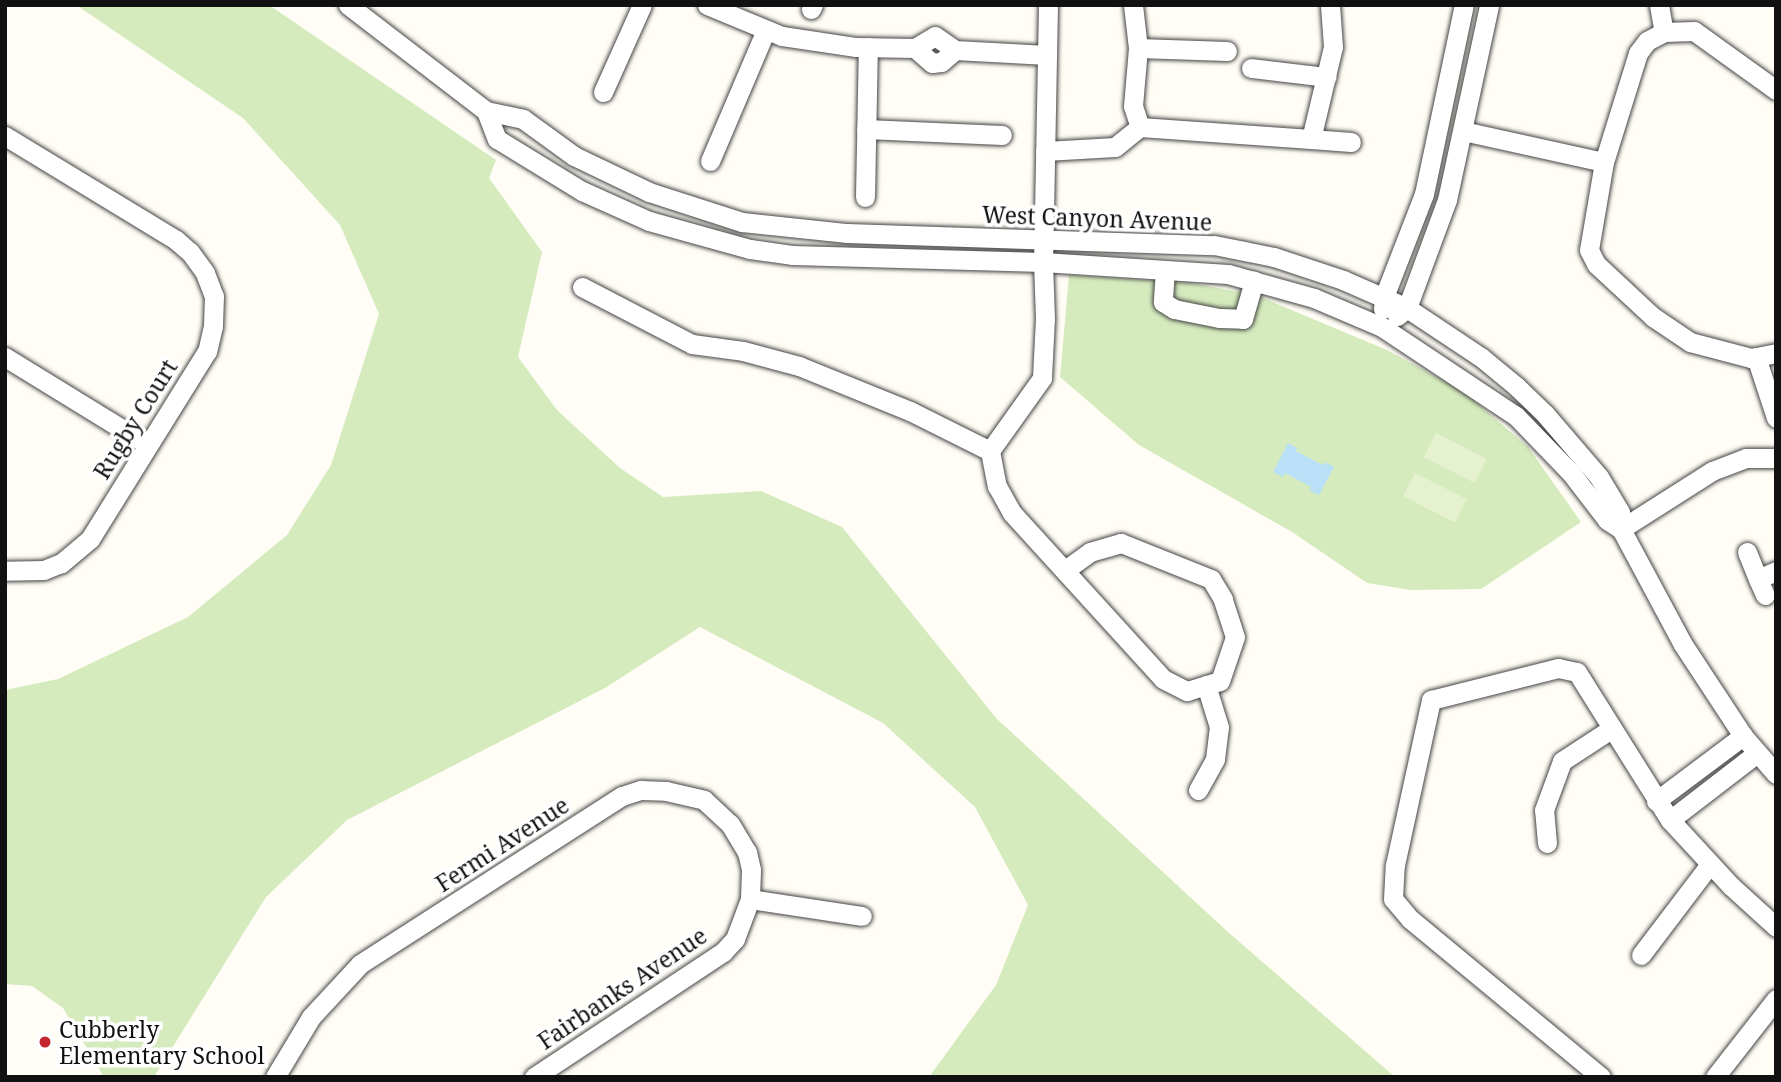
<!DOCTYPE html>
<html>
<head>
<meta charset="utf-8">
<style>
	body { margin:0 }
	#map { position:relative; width:1781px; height:1082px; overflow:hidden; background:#fffdf5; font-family:"Noto Serif",serif }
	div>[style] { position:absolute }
	.green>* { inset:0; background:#d5ebbd }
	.pitch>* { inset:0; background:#e6f2cf; transform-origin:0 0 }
	.water>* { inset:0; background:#b9e0f7 }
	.roads { filter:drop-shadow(0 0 2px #444) drop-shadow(0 0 2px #444) }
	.minor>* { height:19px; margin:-9.5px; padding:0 9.5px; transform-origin:9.5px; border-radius:9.5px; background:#fff }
	.dots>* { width:19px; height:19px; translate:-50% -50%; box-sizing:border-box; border:4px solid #fff; border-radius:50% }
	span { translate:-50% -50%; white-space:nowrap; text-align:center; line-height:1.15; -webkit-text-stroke:7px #fff; paint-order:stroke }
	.street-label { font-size:23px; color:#111 }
	.poi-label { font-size:23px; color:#111 }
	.left { translate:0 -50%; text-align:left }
	.frame { position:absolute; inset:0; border:7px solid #111; pointer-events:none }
</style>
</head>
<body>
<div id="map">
	<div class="green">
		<i style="clip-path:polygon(76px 5px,269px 5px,496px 160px,489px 178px,542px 252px,518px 357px,557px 410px,620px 468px,663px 497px,761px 491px,842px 527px,997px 719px,1228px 932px,1395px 1077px,929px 1077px,996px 985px,1028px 905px,975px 807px,883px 723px,700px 627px,605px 688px,347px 820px,266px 897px,154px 1077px,104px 1077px,63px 1008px,32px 986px,5px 984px,5px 690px,58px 679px,188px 617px,287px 535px,331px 465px,379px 314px,340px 225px,243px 118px)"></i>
		<i style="clip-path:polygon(1069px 275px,1190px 283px,1256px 295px,1387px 350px,1464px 392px,1528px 447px,1581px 522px,1481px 589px,1411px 590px,1367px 583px,1292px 532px,1139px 445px,1060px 377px)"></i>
	</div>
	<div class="pitch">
		<i style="left:1436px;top:433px;width:57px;height:27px;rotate:27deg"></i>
		<i style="left:1415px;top:473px;width:58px;height:26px;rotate:27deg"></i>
	</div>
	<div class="water">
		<i style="clip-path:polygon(1288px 443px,1297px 448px,1296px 451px,1323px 465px,1325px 462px,1334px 467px,1319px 495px,1310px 491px,1311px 487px,1285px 473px,1283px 477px,1273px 472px)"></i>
	</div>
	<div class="roads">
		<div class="minor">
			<i style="left:348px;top:5px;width:174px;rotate:37.5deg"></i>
			<i style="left:486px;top:111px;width:38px;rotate:12deg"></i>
			<i style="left:523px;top:119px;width:63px;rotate:36deg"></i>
			<i style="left:574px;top:156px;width:83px;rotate:25.6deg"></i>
			<i style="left:649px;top:192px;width:98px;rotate:17.9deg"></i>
			<i style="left:742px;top:222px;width:106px;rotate:6deg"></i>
			<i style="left:847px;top:233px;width:367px;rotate:1.9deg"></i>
			<i style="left:1214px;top:245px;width:61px;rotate:11.3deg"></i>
			<i style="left:1274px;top:257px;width:73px;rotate:18.4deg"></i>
			<i style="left:1343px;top:280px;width:70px;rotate:23.6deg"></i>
			<i style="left:1407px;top:308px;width:90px;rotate:33.7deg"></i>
			<i style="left:1482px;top:358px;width:44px;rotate:39.5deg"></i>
			<i style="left:1516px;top:386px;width:40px;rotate:44deg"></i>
			<i style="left:1545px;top:414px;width:83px;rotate:49.4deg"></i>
			<i style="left:1599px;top:477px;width:41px;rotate:59deg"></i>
			<i style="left:1620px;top:512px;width:17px;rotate:87deg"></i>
			<i style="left:1621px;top:529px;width:129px;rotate:61.8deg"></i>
			<i style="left:1682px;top:643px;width:111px;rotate:56.7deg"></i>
			<i style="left:1743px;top:736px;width:50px;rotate:49deg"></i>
			<i style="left:707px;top:5px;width:81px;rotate:22.5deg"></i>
			<i style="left:782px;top:36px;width:75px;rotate:8.5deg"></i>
			<i style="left:856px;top:47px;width:59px;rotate:1deg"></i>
			<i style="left:1048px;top:5px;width:257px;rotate:91.1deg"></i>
			<i style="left:1043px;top:262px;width:56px;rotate:88deg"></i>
			<i style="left:1045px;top:318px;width:60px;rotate:92.9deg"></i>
			<i style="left:1042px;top:378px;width:90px;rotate:125.5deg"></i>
			<i style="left:990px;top:451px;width:36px;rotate:79deg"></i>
			<i style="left:997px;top:486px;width:31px;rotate:61deg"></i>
			<i style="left:1012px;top:513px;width:224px;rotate:47.7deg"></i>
			<i style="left:1163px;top:679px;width:27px;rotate:27deg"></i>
			<i style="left:1187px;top:691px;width:34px;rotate:-17deg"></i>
			<i style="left:1220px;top:681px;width:46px;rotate:-71.2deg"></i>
			<i style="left:1235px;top:637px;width:40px;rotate:-108deg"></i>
			<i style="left:1223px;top:599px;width:23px;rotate:-121deg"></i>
			<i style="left:1211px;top:579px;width:97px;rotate:-158.2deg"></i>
			<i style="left:1121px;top:543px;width:32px;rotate:164deg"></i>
			<i style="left:1090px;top:552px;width:31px;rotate:144deg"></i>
			<i style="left:1133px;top:5px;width:43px;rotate:83.4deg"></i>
			<i style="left:1138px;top:48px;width:58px;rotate:94.9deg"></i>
			<i style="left:1133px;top:106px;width:22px;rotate:72deg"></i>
			<i style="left:1659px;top:5px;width:27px;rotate:80deg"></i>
			<i style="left:811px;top:9px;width:4px;rotate:-63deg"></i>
			<i style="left:935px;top:36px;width:24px;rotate:35deg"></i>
			<i style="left:955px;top:50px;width:18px;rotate:139deg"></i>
			<i style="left:941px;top:62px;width:9px;rotate:174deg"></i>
			<i style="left:932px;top:63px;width:23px;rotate:-139deg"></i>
			<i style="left:915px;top:48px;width:23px;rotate:-31deg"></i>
			<i style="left:1138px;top:48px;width:89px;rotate:1.9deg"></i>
			<i style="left:955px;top:50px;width:92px;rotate:3.1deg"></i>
			<i style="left:1251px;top:68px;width:76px;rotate:6.8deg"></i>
			<i style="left:1776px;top:90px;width:101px;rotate:-144.3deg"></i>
			<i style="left:1694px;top:31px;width:30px;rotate:178deg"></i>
			<i style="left:1664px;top:32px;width:19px;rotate:152deg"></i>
			<i style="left:1647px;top:41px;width:15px;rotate:127deg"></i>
			<i style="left:1638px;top:53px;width:114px;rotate:107.3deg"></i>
			<i style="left:1604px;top:162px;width:89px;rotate:99.7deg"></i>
			<i style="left:1589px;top:250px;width:16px;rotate:63deg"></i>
			<i style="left:1596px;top:264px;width:78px;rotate:42.9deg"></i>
			<i style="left:1653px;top:317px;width:45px;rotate:34deg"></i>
			<i style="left:1690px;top:342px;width:63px;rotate:14.7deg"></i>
			<i style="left:1751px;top:358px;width:25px;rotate:-11deg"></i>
			<i style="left:603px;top:92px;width:95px;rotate:-65.9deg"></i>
			<i style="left:486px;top:111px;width:30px;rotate:69deg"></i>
			<i style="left:497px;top:139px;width:100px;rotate:31.5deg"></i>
			<i style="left:582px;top:191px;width:73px;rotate:24.1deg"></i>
			<i style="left:649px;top:221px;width:105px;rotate:15.5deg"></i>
			<i style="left:750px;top:249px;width:42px;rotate:8.1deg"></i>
			<i style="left:792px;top:255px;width:251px;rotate:1.6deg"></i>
			<i style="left:1043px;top:262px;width:185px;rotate:3.7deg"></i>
			<i style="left:1228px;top:274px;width:89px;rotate:15.6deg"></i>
			<i style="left:1314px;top:298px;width:74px;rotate:23.1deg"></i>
			<i style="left:1382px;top:327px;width:161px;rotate:33.6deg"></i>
			<i style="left:1516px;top:416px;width:79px;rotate:46deg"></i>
			<i style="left:1571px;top:473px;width:59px;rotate:52.5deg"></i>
			<i style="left:1607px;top:520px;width:17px;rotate:33deg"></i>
			<i style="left:866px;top:129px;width:136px;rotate:2.5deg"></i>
			<i style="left:1463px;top:131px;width:144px;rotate:12.4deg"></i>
			<i style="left:5px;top:136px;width:200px;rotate:31.3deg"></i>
			<i style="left:176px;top:240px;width:18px;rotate:41deg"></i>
			<i style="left:190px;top:252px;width:26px;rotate:54deg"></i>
			<i style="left:205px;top:273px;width:25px;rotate:69deg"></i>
			<i style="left:214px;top:296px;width:30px;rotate:92deg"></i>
			<i style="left:213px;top:326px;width:26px;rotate:103deg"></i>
			<i style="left:207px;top:351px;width:221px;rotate:121.9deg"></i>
			<i style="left:90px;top:539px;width:38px;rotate:140deg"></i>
			<i style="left:61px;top:563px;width:18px;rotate:158deg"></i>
			<i style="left:44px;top:570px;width:39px;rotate:179deg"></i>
			<i style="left:1311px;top:139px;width:40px;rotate:4.3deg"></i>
			<i style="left:1045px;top:151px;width:70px;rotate:-3.3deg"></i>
			<i style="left:1115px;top:147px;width:32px;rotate:-39deg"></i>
			<i style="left:1140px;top:127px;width:171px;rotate:4deg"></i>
			<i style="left:1311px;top:139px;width:95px;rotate:-76.6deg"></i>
			<i style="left:1333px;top:47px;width:42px;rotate:-94.1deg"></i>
			<i style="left:710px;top:161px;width:142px;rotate:-66.9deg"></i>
			<i style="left:865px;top:197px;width:150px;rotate:-88.9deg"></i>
			<i style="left:1165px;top:270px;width:32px;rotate:94deg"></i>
			<i style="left:1163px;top:302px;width:13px;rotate:32deg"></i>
			<i style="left:1174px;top:309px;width:46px;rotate:11.3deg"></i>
			<i style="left:1219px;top:318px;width:24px;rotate:2deg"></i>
			<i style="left:1243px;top:319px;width:40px;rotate:-74deg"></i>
			<i style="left:582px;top:287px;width:124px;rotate:27.4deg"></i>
			<i style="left:692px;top:344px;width:51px;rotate:7.8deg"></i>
			<i style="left:743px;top:351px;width:58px;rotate:15deg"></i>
			<i style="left:799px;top:366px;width:120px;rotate:22.1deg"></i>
			<i style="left:910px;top:411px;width:89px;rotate:26.6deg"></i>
			<i style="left:1383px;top:309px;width:12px;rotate:-85deg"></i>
			<i style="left:1384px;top:297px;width:110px;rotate:-68.8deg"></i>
			<i style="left:1424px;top:194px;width:193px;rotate:-78.1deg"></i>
			<i style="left:1397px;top:316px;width:13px;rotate:-39deg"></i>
			<i style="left:1407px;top:308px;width:115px;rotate:-69.7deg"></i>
			<i style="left:1447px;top:200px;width:199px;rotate:-77.8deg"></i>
			<i style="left:5px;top:357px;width:168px;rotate:31.6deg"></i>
			<i style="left:1756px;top:357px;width:64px;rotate:71.8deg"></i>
			<i style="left:1621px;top:529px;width:108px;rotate:-32.5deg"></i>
			<i style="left:1712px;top:471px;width:36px;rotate:-21deg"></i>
			<i style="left:1746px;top:458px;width:30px"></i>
			<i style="left:1747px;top:552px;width:29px;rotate:68deg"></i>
			<i style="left:1765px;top:595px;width:17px;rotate:-114deg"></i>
			<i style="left:1758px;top:579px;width:20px;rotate:-24deg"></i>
			<i style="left:1198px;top:790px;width:35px;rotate:-61deg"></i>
			<i style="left:1215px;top:759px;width:32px;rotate:-83deg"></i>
			<i style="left:1219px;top:727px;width:44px;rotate:-107.2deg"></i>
			<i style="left:1656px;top:801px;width:109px;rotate:-36.8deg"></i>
			<i style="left:1670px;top:820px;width:110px;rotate:-37.6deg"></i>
			<i style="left:1547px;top:843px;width:33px;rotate:-95deg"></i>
			<i style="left:1544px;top:810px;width:52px;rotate:-69.8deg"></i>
			<i style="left:1562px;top:761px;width:59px;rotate:-33.1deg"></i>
			<i style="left:750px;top:899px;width:113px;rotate:8.6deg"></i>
			<i style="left:1641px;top:955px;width:114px;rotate:-52.8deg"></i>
			<i style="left:275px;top:1077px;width:70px;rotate:-59deg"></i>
			<i style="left:311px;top:1017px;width:72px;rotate:-47.2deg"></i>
			<i style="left:360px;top:964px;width:311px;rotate:-32.7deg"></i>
			<i style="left:622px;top:796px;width:20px;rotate:-18deg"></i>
			<i style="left:641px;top:790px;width:25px;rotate:2deg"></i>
			<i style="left:666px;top:791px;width:39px;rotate:13deg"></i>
			<i style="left:704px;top:800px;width:35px;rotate:43deg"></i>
			<i style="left:730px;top:824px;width:33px;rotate:59deg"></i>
			<i style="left:747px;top:852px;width:18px;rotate:77deg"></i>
			<i style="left:751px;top:870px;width:29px;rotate:92deg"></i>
			<i style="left:750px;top:899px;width:43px;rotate:110.6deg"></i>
			<i style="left:735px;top:939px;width:18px;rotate:133deg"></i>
			<i style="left:723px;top:952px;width:227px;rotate:146.5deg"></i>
			<i style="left:1601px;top:1077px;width:248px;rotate:-140.4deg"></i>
			<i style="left:1410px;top:919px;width:26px;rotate:-130deg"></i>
			<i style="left:1393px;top:899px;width:34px;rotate:-87deg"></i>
			<i style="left:1395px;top:865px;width:169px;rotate:-77.7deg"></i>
			<i style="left:1431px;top:700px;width:131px;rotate:-14.1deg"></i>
			<i style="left:1558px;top:668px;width:19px;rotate:12deg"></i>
			<i style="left:1577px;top:672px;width:175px;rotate:57.9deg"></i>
			<i style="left:1670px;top:820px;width:90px;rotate:47.3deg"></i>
			<i style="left:1731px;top:886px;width:61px;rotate:42.3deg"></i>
			<i style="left:1715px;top:1077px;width:99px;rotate:-52deg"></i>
		</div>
	</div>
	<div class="dots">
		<i style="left:45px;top:1042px;background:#c4262e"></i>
	</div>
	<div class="street-label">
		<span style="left:1097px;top:218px;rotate:2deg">West Canyon Avenue</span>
		<span style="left:135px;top:419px;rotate:-58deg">Rugby Court</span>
		<span style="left:502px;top:844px;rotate:-33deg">Fermi Avenue</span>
		<span style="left:622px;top:988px;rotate:-34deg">Fairbanks Avenue</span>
	</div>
	<div class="poi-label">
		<span class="left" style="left:59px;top:1042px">Cubberly<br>Elementary School</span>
	</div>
	<div class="frame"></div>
</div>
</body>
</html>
